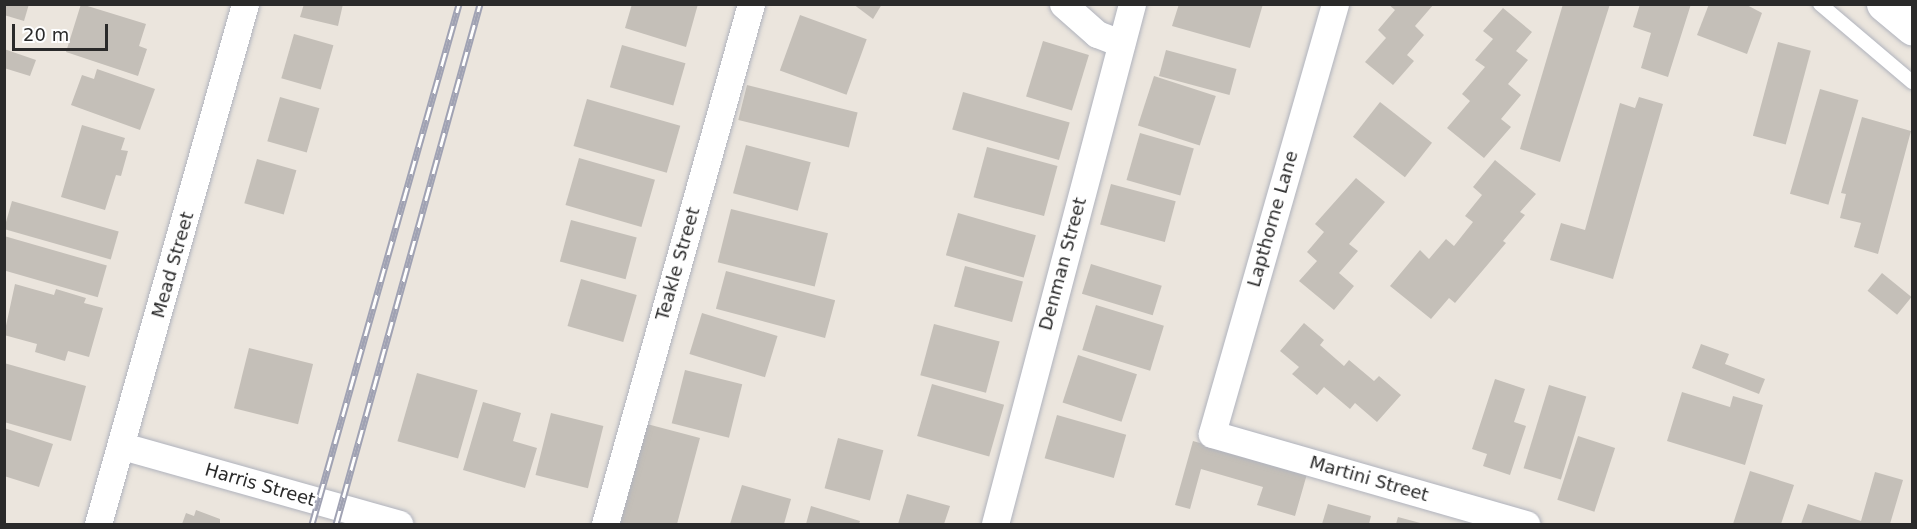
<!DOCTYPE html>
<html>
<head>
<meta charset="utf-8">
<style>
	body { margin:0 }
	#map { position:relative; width:1917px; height:529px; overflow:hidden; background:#ebe5dd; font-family:"DejaVu Sans",sans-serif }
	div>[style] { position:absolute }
	.building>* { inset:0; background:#c4bfb8; transform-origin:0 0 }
	.roads { filter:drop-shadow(0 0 2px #b0b3bd) drop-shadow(0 0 2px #b0b3bd) }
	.lane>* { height:14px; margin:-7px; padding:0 7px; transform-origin:7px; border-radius:7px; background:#fff }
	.street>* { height:27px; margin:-13.5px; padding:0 13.5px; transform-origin:13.5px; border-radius:13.5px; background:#fff }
	.secondary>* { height:33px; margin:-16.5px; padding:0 16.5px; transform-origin:16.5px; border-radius:16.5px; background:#fff }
	.rail>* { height:7px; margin-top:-3.5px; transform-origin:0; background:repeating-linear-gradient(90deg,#fff 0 14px,#a0a2b3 0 28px); box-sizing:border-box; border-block:2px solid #a0a2b3 }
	span { translate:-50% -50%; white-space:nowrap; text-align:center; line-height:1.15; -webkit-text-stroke:4.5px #fff; paint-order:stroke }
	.street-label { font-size:18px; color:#2a2a2a }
	.frame { position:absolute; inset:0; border:6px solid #2a2a2a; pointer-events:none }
	.scale { position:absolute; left:12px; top:24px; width:96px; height:27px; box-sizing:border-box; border:3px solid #2a2a2a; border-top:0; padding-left:8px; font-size:18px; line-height:21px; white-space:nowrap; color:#2a2a2a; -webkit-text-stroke:4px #fff; paint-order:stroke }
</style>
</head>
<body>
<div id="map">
	<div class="building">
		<i style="clip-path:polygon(4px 4px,29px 4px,24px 21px,4px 15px)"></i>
		<i style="clip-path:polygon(81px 4px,146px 24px,139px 46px,147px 49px,138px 76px,66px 52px)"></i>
		<i style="clip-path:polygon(304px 4px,343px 4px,338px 26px,300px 17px)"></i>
		<i style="clip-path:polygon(632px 4px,698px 4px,686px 47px,625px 28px)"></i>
		<i style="clip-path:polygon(853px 4px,882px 4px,873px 19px)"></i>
		<i style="clip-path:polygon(1179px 4px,1263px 4px,1250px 48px,1172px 26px)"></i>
		<i style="clip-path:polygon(1388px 4px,1434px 4px,1415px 26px,1424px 35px,1407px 55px,1414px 61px,1393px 85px,1365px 62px,1386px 38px,1378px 30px,1395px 10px)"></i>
		<i style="clip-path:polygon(1563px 4px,1610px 4px,1560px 162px,1520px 149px)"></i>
		<i style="clip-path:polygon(1640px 4px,1691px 4px,1668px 77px,1641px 68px,1651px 33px,1633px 27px)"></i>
		<i style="clip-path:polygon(1709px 4px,1745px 4px,1762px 13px,1747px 54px,1697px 35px)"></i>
		<i style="clip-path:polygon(1503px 8px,1532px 32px,1516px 51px,1528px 60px,1508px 84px,1521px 95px,1501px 119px,1511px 127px,1484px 158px,1447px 128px,1470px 101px,1462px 94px,1485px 67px,1475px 60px,1493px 39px,1483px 31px)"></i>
		<i style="left:800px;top:15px;width:71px;height:59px;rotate:20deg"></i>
		<i style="left:294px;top:34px;width:41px;height:46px;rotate:16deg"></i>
		<i style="left:1043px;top:41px;width:48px;height:58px;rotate:17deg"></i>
		<i style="left:1778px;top:42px;width:34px;height:97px;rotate:15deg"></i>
		<i style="left:622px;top:45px;width:66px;height:44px;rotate:16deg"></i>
		<i style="clip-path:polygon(4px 49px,36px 60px,30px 76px,4px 68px)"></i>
		<i style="left:1166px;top:50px;width:73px;height:27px;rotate:15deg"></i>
		<i style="clip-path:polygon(97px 69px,155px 89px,140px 130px,71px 105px,82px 75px,94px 79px)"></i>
		<i style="left:1154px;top:76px;width:65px;height:52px;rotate:18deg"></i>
		<i style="left:747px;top:85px;width:114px;height:36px;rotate:14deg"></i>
		<i style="left:1820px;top:89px;width:40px;height:109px;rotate:16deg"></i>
		<i style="left:963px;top:92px;width:111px;height:39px;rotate:16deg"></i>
		<i style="left:280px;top:97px;width:41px;height:46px;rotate:16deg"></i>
		<i style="clip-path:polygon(1639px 97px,1663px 104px,1613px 279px,1550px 260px,1561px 223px,1585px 230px,1620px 103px,1635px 108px)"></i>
		<i style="left:587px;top:99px;width:97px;height:49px;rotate:16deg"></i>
		<i style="left:1380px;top:102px;width:66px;height:44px;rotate:38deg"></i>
		<i style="clip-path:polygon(1862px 117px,1911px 131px,1878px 254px,1854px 247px,1861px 223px,1840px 218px,1846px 194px,1841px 193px)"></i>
		<i style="clip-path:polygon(82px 125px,125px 138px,121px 150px,128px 151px,121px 176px,116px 175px,105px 210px,61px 197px)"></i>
		<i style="left:1140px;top:133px;width:56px;height:49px;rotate:16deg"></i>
		<i style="left:746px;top:145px;width:67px;height:50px;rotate:15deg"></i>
		<i style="left:987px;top:147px;width:73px;height:52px;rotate:15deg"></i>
		<i style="left:579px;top:158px;width:79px;height:49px;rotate:16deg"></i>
		<i style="left:257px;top:159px;width:41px;height:46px;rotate:16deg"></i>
		<i style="clip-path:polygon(1495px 160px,1536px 194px,1520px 212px,1525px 215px,1503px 241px,1506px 243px,1455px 303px,1449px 298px,1431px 319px,1390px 286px,1420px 250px,1429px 259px,1446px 239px,1454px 246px,1473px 222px,1465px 216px,1482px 195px,1473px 187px)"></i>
		<i style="clip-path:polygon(1356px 178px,1385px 202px,1349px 244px,1358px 251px,1339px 273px,1354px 286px,1334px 310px,1299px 281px,1317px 261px,1307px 252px,1324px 232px,1315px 224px)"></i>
		<i style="left:1111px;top:184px;width:67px;height:42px;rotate:15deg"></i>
		<i style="left:12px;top:201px;width:111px;height:29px;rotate:16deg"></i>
		<i style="left:731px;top:209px;width:100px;height:55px;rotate:14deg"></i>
		<i style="left:958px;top:213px;width:81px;height:44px;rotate:16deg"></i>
		<i style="left:571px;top:220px;width:68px;height:43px;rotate:15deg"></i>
		<i style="left:4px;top:236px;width:107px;height:33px;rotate:16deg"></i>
		<i style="left:1091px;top:264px;width:74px;height:31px;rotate:17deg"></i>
		<i style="left:965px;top:266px;width:60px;height:42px;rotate:15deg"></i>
		<i style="left:726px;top:271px;width:113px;height:39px;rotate:15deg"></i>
		<i style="left:1882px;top:273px;width:38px;height:23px;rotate:39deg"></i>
		<i style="left:581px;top:279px;width:58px;height:49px;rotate:16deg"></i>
		<i style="clip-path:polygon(15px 284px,54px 295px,56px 289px,86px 298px,84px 303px,103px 308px,89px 357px,68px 351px,65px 361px,35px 352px,37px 344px,4px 335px)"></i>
		<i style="left:1096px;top:305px;width:71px;height:47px;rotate:17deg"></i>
		<i style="left:702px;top:313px;width:79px;height:43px;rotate:17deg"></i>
		<i style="clip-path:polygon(1304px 323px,1324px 340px,1320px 345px,1344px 366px,1349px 360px,1374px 381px,1379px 376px,1401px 395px,1377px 422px,1355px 403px,1350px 409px,1324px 387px,1317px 395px,1292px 374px,1299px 367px,1280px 351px)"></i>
		<i style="left:934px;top:324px;width:68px;height:53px;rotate:15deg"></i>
		<i style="clip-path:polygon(1701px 344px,1729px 354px,1725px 364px,1765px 379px,1759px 394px,1692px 368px)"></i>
		<i style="left:249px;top:348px;width:66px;height:62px;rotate:14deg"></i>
		<i style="left:1078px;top:355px;width:62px;height:50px;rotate:18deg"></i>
		<i style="clip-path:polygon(4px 363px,86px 386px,71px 441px,4px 422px)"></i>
		<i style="left:685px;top:370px;width:59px;height:55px;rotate:14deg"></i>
		<i style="left:417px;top:373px;width:63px;height:71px;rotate:16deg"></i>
		<i style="clip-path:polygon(1495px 379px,1525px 389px,1514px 422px,1526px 426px,1510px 475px,1483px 466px,1487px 454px,1472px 449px)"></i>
		<i style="left:932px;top:384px;width:75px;height:54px;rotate:16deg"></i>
		<i style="left:1549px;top:385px;width:39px;height:87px;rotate:17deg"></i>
		<i style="clip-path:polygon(1682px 392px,1730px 407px,1733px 396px,1763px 405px,1745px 465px,1667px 441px)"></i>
		<i style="clip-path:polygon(483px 402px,521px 413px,513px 441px,537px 448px,525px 488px,463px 470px)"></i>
		<i style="left:551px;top:413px;width:54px;height:64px;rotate:14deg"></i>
		<i style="left:1057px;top:415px;width:72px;height:45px;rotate:16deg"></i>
		<i style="clip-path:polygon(647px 424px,700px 438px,677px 524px,620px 524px)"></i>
		<i style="clip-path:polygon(4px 428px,53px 444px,39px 487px,4px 476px)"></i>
		<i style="left:1578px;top:436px;width:39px;height:67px;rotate:18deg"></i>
		<i style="left:838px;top:438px;width:47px;height:52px;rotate:15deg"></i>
		<i style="clip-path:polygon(1193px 441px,1307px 474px,1295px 516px,1257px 505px,1263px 487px,1201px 469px,1190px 509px,1175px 505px)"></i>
		<i style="clip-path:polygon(1750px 471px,1794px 485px,1781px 524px,1733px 524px)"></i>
		<i style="clip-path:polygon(1875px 472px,1903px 480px,1890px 524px,1801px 524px,1808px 504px,1861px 521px)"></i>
		<i style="clip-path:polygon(742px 485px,791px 499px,784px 524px,730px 524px)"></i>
		<i style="clip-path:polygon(907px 494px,950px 506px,944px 524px,898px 524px)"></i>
		<i style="clip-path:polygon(1328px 504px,1371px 516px,1369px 524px,1322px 524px)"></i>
		<i style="clip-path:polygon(811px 506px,860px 521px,859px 524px,806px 524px)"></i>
		<i style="clip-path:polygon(196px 510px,220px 519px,220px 524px,182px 524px,186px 513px,194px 516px)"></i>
		<i style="clip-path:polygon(1398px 517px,1424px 524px,1396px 524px)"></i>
	</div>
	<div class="roads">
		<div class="lane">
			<i style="left:1820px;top:4px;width:121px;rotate:40.3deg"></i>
		</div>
		<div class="street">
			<i style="left:1063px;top:4px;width:45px;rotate:41.4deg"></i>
			<i style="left:1097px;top:34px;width:26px;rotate:21deg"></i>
			<i style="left:1335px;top:4px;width:447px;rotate:106deg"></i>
			<i style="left:1212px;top:434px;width:327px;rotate:16deg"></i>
			<i style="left:122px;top:446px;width:288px;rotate:15.7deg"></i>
			<i style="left:98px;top:524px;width:540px;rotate:-74.21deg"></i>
			<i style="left:605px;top:524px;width:540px;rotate:-74.32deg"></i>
			<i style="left:995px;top:524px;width:538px;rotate:-75.24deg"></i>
		</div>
		<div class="secondary">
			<i style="left:1883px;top:4px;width:38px;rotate:40deg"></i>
		</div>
	</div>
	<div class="rail">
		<i style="left:312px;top:524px;width:540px;rotate:-74.21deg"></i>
		<i style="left:336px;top:524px;width:540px;rotate:-74.52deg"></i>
	</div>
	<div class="street-label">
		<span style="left:1273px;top:219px;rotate:-74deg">Lapthorne Lane</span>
		<span style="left:678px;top:264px;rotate:-74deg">Teakle Street</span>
		<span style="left:1063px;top:264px;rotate:-75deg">Denman Street</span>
		<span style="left:173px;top:265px;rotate:-74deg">Mead Street</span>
		<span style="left:1369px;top:479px;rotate:16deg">Martini Street</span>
		<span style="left:260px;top:485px;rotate:16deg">Harris Street</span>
	</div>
	<div class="frame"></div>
	<div class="scale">20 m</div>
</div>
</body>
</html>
